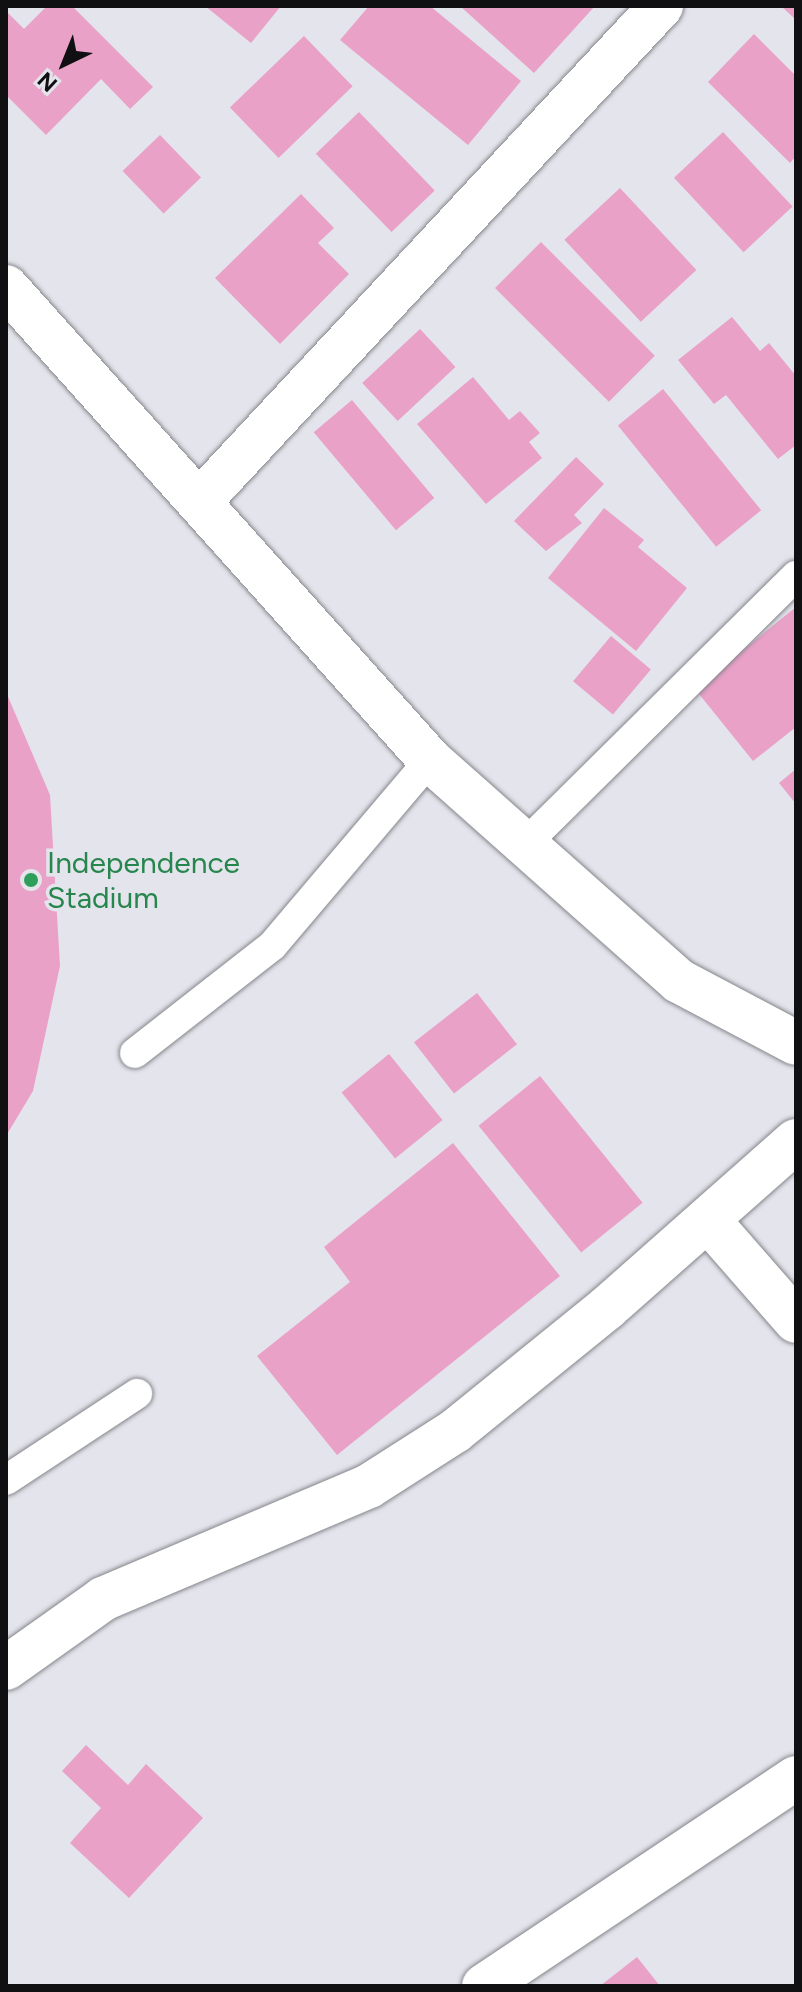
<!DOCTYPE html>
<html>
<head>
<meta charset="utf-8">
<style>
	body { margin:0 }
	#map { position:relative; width:802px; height:1992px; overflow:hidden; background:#e4e4ec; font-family:Figtree,sans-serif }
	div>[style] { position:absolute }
	.building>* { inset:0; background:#e9a1c7; transform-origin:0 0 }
	.roads { filter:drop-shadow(0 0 2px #85858c) drop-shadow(0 0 2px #85858c) }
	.lane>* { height:30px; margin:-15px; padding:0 15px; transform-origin:15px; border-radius:15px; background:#fff }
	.street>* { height:44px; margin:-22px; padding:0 22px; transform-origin:22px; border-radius:22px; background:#fff }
	.secondary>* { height:44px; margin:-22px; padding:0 22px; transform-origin:22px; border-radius:22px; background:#fff }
	.dots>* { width:22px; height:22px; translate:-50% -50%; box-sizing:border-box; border:4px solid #e4e4ec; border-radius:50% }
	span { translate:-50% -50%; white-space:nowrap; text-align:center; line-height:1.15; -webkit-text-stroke:7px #e4e4ec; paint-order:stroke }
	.leisure-label { font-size:30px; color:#27864d }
	.left { translate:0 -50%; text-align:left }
	.frame { position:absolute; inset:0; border:8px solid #101012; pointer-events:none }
	.north { position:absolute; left:24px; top:24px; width:80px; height:80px; -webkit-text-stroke:6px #e4e4ec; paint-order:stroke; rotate:223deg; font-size:22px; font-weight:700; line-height:32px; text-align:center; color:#101012 }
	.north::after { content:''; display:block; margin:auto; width:28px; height:36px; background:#101012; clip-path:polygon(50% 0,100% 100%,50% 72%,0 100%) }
</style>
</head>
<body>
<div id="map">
	<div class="building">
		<i style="clip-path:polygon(47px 6px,72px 6px,153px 87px,130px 109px,101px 79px,46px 135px,6px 95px,6px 11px,24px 29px)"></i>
		<i style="clip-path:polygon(205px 6px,281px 6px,251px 43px)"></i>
		<i style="clip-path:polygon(369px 6px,430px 6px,521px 81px,468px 145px,340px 40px)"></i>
		<i style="clip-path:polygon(460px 6px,595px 6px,534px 73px)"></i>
		<i style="clip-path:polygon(781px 6px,796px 6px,796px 20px)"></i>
		<i style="clip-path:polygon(754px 34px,796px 76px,796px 156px,790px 163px,708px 82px)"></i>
		<i style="left:304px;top:36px;width:70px;height:103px;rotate:46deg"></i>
		<i style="left:359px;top:112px;width:109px;height:60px;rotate:46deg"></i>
		<i style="left:723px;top:132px;width:102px;height:67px;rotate:47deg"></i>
		<i style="left:160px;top:135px;width:59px;height:52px;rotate:46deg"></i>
		<i style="left:620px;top:188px;width:112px;height:76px;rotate:47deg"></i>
		<i style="clip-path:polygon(301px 194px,334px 228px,318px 243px,349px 274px,280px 344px,215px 278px)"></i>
		<i style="left:541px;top:242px;width:161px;height:65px;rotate:45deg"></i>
		<i style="clip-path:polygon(732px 317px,760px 351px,769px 343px,796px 376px,796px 445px,778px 459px,726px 395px,714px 404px,678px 360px)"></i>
		<i style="left:420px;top:329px;width:52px;height:79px;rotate:47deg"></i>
		<i style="clip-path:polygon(473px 377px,509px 420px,520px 411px,540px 433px,529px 442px,542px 458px,486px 504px,417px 424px)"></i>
		<i style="left:663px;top:389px;width:156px;height:58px;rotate:51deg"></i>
		<i style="left:352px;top:400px;width:128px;height:50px;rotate:50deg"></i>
		<i style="clip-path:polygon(576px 457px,604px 484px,574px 515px,582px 523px,546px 551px,514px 521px)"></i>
		<i style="clip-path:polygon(604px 508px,644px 540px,638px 547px,687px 588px,636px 651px,548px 578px)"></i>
		<i style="clip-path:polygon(796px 607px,796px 727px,753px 761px,695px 689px)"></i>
		<i style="left:611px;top:636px;width:52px;height:59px;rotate:40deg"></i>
		<i style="clip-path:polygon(6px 692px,50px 795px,60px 966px,33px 1091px,6px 1136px)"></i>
		<i style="clip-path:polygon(796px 769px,796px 804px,779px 783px)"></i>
		<i style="left:477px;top:993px;width:65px;height:80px;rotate:52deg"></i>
		<i style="left:389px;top:1054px;width:85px;height:61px;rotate:51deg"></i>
		<i style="left:540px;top:1076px;width:163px;height:79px;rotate:51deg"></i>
		<i style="clip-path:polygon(453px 1143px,560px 1276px,337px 1455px,257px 1356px,350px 1282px,324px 1247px)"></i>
		<i style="clip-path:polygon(86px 1745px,128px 1785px,146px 1764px,203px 1818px,129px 1898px,70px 1843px,101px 1808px,62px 1771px)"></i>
		<i style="clip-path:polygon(637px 1957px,660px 1986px,600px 1986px)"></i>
	</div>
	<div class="roads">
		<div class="lane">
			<i style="left:523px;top:846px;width:384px;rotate:-44.7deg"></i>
			<i style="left:135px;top:1053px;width:174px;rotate:-38deg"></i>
			<i style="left:272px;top:946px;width:244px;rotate:-49.7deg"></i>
			<i style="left:6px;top:1480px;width:157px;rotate:-33.3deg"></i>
		</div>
		<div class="street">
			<i style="left:199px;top:502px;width:678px;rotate:-47.03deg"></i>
			<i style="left:708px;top:1220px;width:134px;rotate:48.9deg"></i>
			<i style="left:6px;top:1668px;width:119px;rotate:-35.4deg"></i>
			<i style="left:103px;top:1599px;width:289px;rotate:-23deg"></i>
			<i style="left:369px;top:1486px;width:102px;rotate:-32.6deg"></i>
			<i style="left:455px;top:1431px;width:196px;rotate:-39deg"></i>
			<i style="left:607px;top:1308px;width:252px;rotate:-41.5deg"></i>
			<i style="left:484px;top:1986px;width:375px;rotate:-33.7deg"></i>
		</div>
		<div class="secondary">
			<i style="left:6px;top:287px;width:635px;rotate:48.13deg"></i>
			<i style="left:430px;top:760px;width:333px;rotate:41.6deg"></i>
			<i style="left:679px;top:981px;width:132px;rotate:27.9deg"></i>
		</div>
	</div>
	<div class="dots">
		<i style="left:31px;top:880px;background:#2e9e5b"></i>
	</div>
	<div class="leisure-label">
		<span class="left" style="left:47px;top:880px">Independence<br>Stadium</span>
	</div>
	<div class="frame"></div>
	<div class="north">N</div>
</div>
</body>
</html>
